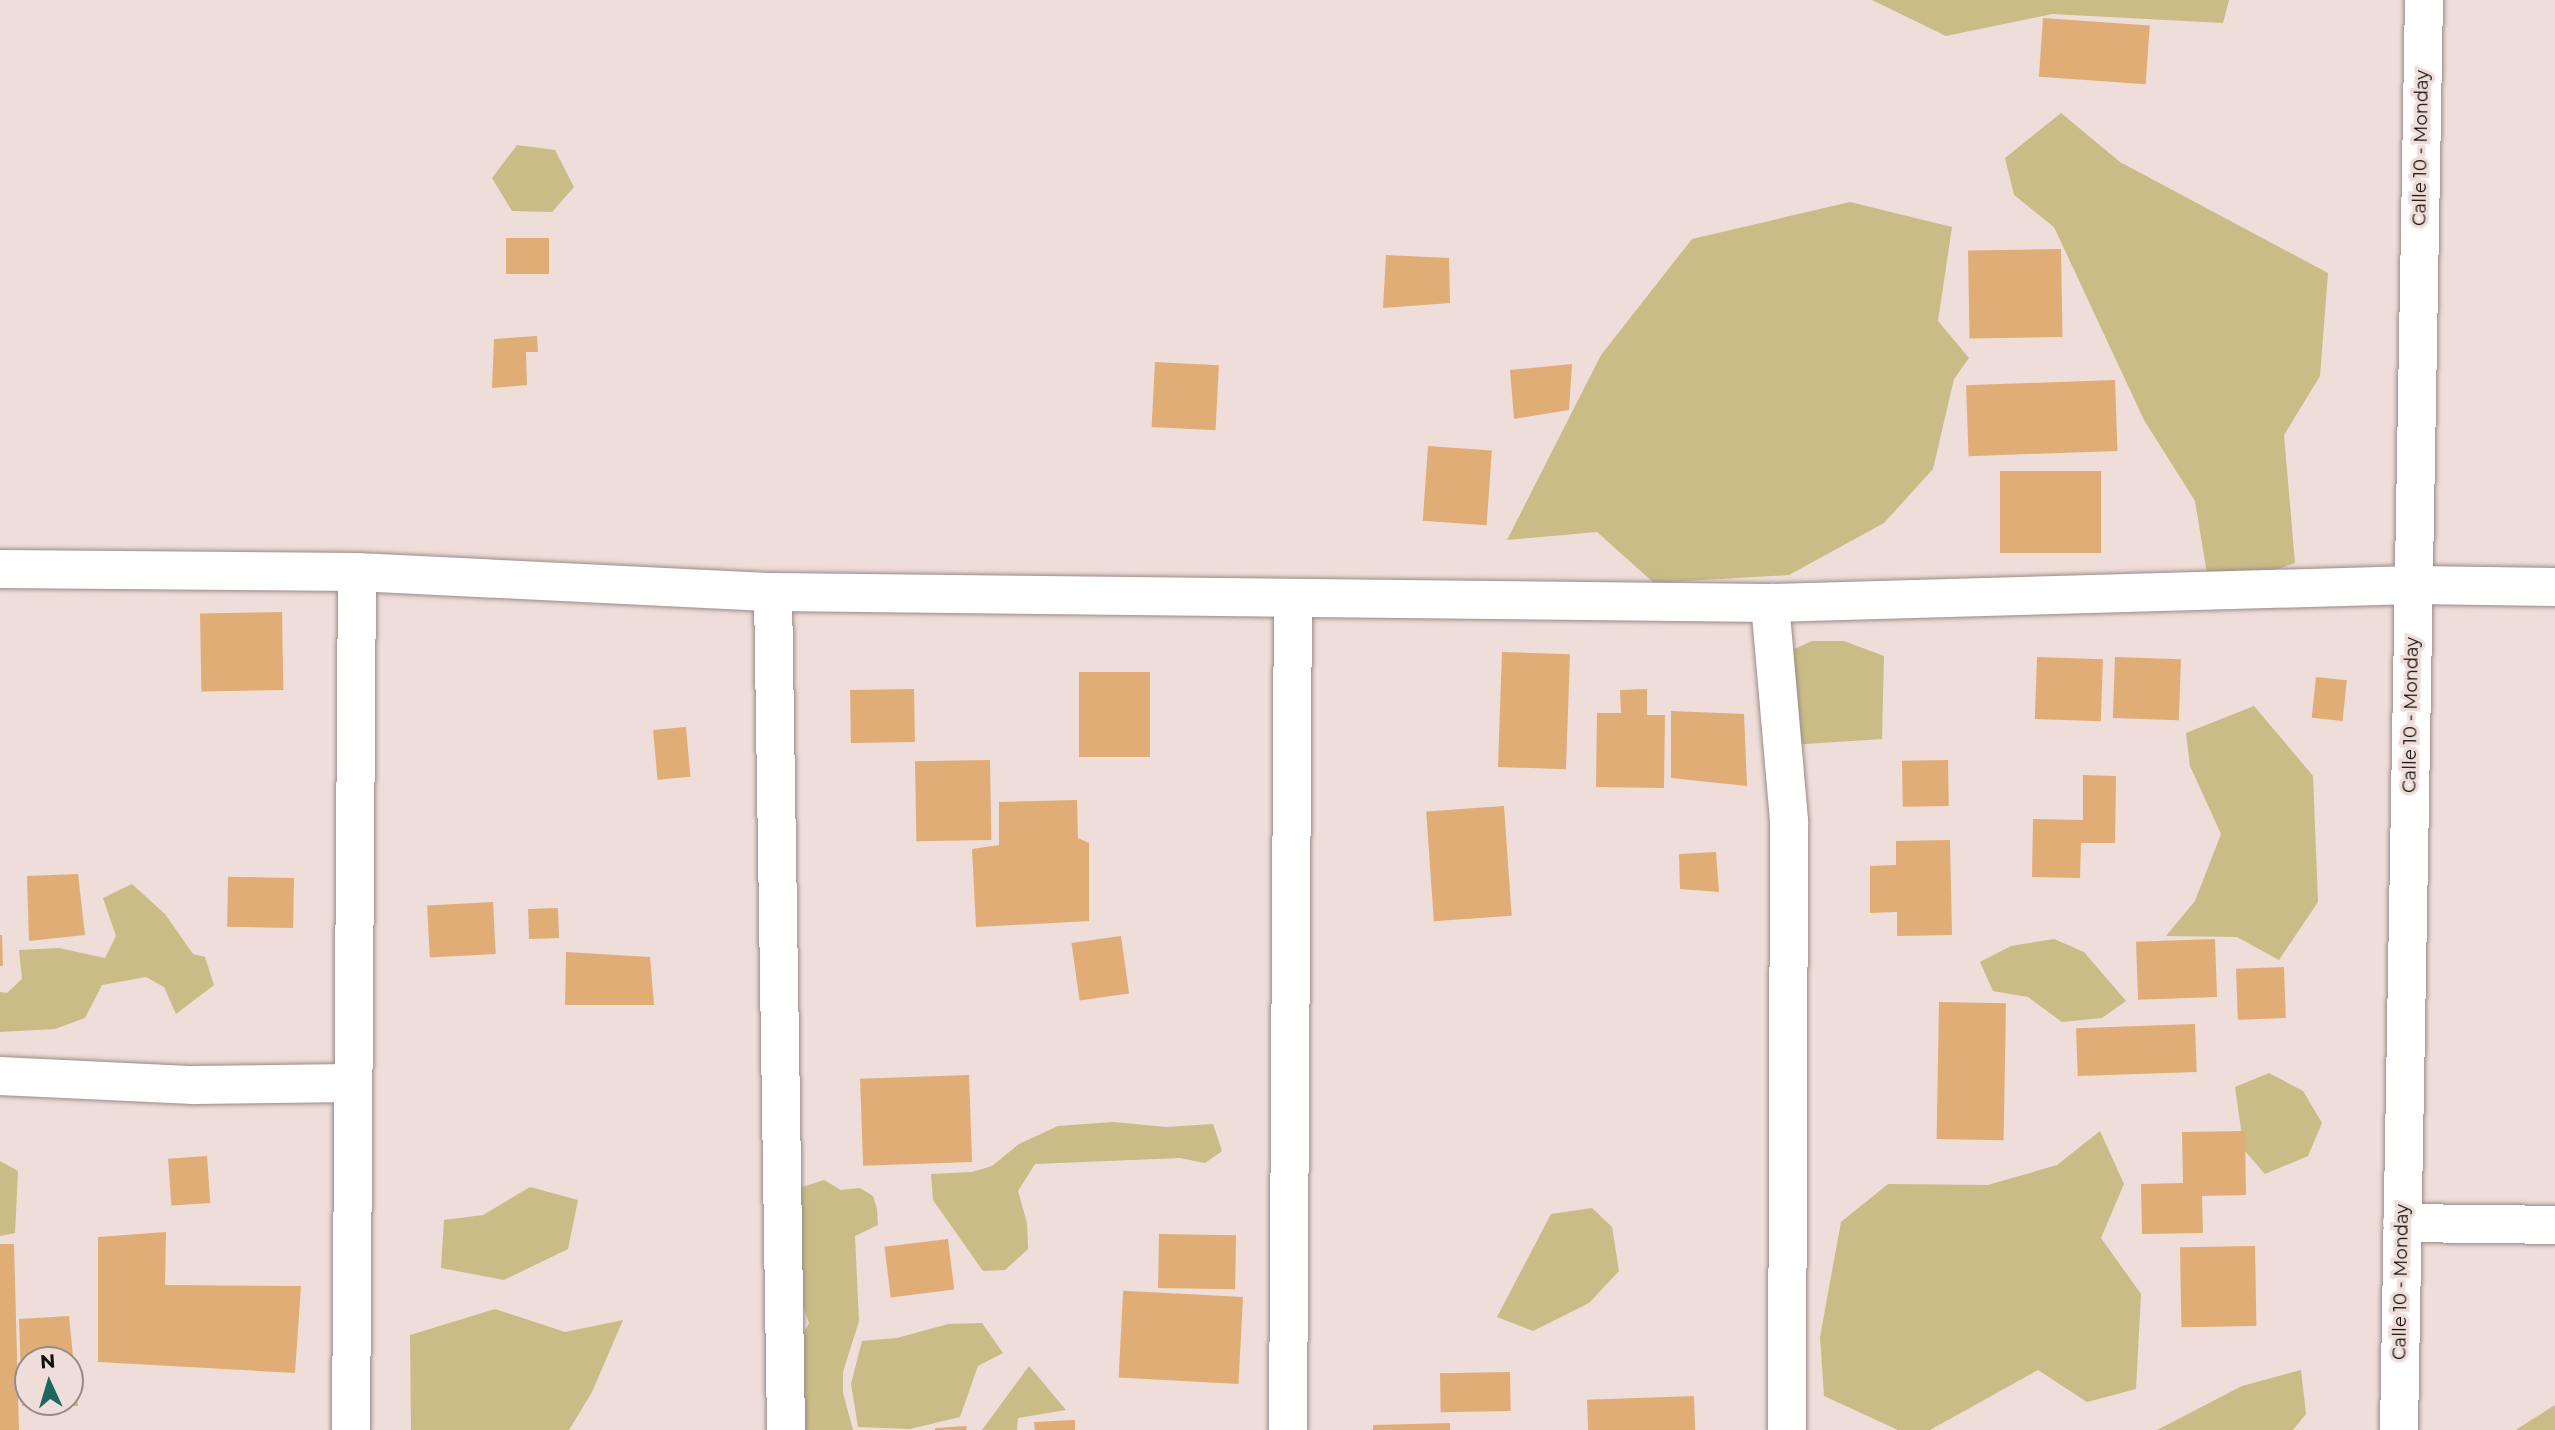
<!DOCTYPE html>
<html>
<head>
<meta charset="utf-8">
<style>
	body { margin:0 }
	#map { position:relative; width:2555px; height:1430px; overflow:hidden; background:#eeddd8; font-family:Montserrat,sans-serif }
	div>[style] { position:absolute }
	.green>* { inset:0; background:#c9bc87 }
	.building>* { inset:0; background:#e1ad77; transform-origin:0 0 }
	.roads { filter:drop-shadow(0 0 2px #9b8b86) drop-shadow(0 0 2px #9b8b86) }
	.minor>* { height:38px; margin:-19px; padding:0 19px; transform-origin:19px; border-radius:19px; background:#fff }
	.tertiary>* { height:38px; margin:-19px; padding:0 19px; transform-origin:19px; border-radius:19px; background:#fff }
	span { translate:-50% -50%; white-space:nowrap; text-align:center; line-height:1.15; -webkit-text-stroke:7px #eeddd8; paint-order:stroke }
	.street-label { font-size:18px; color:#15100e }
	.north { position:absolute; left:14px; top:1346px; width:70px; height:70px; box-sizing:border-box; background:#eeddd8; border:2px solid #978b87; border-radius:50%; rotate:356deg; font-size:19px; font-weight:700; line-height:28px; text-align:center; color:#15100e }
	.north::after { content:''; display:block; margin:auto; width:24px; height:32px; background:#1d675e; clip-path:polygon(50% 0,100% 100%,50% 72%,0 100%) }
</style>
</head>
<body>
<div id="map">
	<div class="green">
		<i style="clip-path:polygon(1872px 0,2229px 0,2223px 23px,2052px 14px,1946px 36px)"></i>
		<i style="clip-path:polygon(2061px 113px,2120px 162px,2328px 273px,2320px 376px,2284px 435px,2295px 563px,2210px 592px,2195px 501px,2144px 420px,2054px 227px,2014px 195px,2005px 158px)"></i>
		<i style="clip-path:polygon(517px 145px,555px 150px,574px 187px,552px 212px,512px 211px,492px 178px)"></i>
		<i style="clip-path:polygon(1850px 202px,1952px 227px,1938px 321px,1969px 358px,1954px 379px,1933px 469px,1884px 523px,1789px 575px,1654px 583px,1597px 532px,1507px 540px,1601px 355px,1692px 239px)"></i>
		<i style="clip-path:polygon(1812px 641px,1844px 641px,1884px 656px,1882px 739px,1790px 745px,1783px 654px)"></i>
		<i style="clip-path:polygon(2254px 706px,2313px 776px,2318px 902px,2279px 960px,2237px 937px,2166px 936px,2195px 901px,2221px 834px,2190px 766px,2186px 733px)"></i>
		<i style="clip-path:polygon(132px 884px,165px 914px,193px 954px,205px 957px,214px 985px,176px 1014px,164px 987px,146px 977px,102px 985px,85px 1018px,55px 1029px,0 1032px,0 992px,7px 993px,22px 979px,19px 950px,59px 948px,105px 958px,116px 936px,103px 898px)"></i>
		<i style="clip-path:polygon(2054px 939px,2084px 952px,2126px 1001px,2102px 1018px,2062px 1022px,2028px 997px,1993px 991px,1980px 962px,2011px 946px)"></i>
		<i style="clip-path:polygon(2269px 1073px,2303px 1091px,2322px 1123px,2308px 1156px,2265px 1174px,2244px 1150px,2235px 1087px)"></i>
		<i style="clip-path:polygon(1113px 1122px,1166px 1127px,1213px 1124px,1222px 1151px,1205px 1163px,1180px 1158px,1035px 1164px,1018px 1191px,1027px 1223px,1028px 1249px,1005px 1270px,983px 1271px,933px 1200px,931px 1174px,972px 1172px,992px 1166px,1019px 1144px,1058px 1126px)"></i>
		<i style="clip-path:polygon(2100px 1131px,2124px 1184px,2101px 1238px,2141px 1294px,2136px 1389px,2087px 1402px,2038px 1370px,1930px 1430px,1898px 1430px,1824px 1396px,1820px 1337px,1841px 1222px,1888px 1184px,1988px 1185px,2057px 1165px)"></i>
		<i style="clip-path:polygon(0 1161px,18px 1171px,15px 1233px,0 1236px)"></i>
		<i style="clip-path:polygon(824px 1180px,841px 1190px,860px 1188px,873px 1196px,877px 1209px,878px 1225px,855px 1236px,859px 1321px,843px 1372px,843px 1393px,853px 1430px,805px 1430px,793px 1353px,809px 1323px,797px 1289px,799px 1188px)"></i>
		<i style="clip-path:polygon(530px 1187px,578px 1200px,568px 1249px,504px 1280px,441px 1268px,444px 1220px,483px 1215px)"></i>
		<i style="clip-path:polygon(1592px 1208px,1612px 1227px,1619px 1271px,1589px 1303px,1533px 1331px,1497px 1317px,1551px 1214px)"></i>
		<i style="clip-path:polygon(495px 1309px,565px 1332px,623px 1320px,592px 1392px,569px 1430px,411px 1430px,410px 1335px)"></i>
		<i style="clip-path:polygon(982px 1323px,1003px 1353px,978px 1366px,960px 1417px,910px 1429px,858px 1427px,851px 1384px,862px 1341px,897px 1338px,948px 1324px)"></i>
		<i style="clip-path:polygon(1029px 1366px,1066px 1410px,1018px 1418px,1017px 1430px,982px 1430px)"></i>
		<i style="clip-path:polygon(2301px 1370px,2306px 1414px,2293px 1430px,2157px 1430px,2242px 1386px)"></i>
		<i style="clip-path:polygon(2555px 1405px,2555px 1430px,2516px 1430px,2517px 1429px)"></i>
	</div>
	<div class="building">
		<i style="left:2043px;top:18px;width:107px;height:59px;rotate:4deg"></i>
		<i style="left:506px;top:238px;width:43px;height:36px"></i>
		<i style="left:2061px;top:249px;width:88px;height:93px;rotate:89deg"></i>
		<i style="clip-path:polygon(1386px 255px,1449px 258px,1450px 303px,1383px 308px)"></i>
		<i style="clip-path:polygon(537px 336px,538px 352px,526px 352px,527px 385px,492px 388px,494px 339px)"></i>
		<i style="left:1155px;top:362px;width:64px;height:65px;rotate:3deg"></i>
		<i style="clip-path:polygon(1572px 364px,1569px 410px,1514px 419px,1510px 370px)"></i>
		<i style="left:2115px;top:380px;width:71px;height:149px;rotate:88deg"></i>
		<i style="left:1428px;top:446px;width:64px;height:75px;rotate:4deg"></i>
		<i style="left:2000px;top:471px;width:101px;height:82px"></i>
		<i style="left:282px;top:612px;width:78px;height:82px;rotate:89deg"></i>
		<i style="left:1502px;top:652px;width:68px;height:115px;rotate:2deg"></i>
		<i style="left:2037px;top:657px;width:66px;height:62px;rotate:2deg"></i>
		<i style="left:2115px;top:657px;width:66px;height:61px;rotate:2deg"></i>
		<i style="left:1079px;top:672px;width:71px;height:85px"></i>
		<i style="left:2316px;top:677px;width:31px;height:41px;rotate:6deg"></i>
		<i style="left:914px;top:689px;width:53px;height:64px;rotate:89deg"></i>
		<i style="clip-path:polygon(1647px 689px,1647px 715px,1665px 715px,1664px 788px,1596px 787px,1597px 713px,1621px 713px,1620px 690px)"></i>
		<i style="clip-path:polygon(1671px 711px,1744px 714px,1747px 786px,1671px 778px)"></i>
		<i style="left:686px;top:727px;width:50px;height:33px;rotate:85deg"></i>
		<i style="left:990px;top:760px;width:80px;height:75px;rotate:89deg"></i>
		<i style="left:1948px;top:760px;width:46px;height:46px;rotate:89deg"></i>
		<i style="clip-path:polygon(2083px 775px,2116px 776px,2115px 843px,2081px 843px,2080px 878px,2032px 877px,2033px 819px,2083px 820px)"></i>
		<i style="clip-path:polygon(1077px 800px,1078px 838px,1089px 843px,1089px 921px,976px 927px,972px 849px,999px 845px,999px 802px)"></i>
		<i style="left:1504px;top:806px;width:110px;height:78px;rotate:86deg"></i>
		<i style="clip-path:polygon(1950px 840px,1952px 935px,1897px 936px,1897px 912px,1870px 913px,1870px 866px,1896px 865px,1896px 841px)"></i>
		<i style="clip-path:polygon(1716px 852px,1719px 892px,1680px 889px,1679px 854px)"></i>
		<i style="clip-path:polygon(78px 874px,85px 935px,29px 941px,27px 876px)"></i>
		<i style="left:294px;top:878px;width:50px;height:66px;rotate:91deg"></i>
		<i style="left:493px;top:902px;width:52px;height:66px;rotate:87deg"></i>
		<i style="left:558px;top:908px;width:30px;height:30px;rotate:88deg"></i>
		<i style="clip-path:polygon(0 935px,2px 935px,3px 966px,0 966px)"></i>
		<i style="left:1121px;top:936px;width:58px;height:50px;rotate:82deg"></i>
		<i style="left:2215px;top:939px;width:58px;height:79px;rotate:88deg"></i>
		<i style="clip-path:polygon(566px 952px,650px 957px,654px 1005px,565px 1005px)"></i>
		<i style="left:2284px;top:967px;width:51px;height:48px;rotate:88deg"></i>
		<i style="left:1939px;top:1002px;width:67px;height:137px;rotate:1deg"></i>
		<i style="left:2195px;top:1024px;width:48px;height:119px;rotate:88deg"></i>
		<i style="left:969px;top:1075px;width:87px;height:109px;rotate:88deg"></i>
		<i style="clip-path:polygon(2245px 1131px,2246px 1195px,2202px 1196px,2203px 1233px,2142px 1234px,2141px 1184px,2183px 1183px,2182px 1132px)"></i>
		<i style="left:207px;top:1156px;width:47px;height:39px;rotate:86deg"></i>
		<i style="clip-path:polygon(166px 1232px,165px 1285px,301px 1286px,295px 1373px,98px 1362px,98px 1237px)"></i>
		<i style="left:1159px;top:1234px;width:77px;height:54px;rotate:1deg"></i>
		<i style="left:948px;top:1239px;width:51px;height:64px;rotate:83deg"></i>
		<i style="clip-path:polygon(0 1244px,14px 1244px,19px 1430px,0 1430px)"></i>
		<i style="left:2255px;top:1246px;width:80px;height:75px;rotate:89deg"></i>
		<i style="left:1243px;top:1297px;width:87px;height:120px;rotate:93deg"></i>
		<i style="clip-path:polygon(evenodd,69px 1316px,78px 1406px,22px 1406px,19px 1319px,69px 1316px,28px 1360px,70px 1360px,70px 1402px,28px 1402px,28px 1360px)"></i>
		<i style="left:1510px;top:1372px;width:39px;height:70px;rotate:89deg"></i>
		<i style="left:1694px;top:1396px;width:34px;height:107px;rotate:88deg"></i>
		<i style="clip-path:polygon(1075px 1420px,1075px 1430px,1035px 1430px,1034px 1422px)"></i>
		<i style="clip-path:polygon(1450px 1423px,1450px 1430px,1373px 1430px,1373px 1425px)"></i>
		<i style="clip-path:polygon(967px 1426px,966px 1430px,935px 1430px,935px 1428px)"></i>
	</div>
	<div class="roads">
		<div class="minor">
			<i style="left:0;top:569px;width:357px;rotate:0.5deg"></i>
			<i style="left:357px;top:572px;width:416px;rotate:2.8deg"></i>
			<i style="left:773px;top:592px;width:997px;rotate:0.63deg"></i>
			<i style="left:1770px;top:603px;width:644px;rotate:-1.6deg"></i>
			<i style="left:2414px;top:585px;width:141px;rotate:0.8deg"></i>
			<i style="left:773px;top:592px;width:838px;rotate:89.11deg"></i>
			<i style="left:1770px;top:603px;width:219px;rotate:85deg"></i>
			<i style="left:1789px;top:821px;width:609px;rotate:90.19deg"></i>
			<i style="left:0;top:1076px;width:194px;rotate:2.7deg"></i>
			<i style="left:194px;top:1085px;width:159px;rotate:-0.7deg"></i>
			<i style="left:2402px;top:1223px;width:153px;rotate:0.7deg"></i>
			<i style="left:351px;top:1430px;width:858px;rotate:-89.6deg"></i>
			<i style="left:1288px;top:1430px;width:831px;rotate:-89.66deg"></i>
		</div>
		<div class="tertiary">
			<i style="left:2399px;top:1430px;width:1430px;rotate:-89deg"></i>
		</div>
	</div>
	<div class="street-label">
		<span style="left:2421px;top:148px;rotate:-89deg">Calle 10 - Monday</span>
		<span style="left:2411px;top:715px;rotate:-89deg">Calle 10 - Monday</span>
		<span style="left:2401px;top:1282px;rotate:-89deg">Calle 10 - Monday</span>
	</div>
	<div class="north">N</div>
</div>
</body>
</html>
